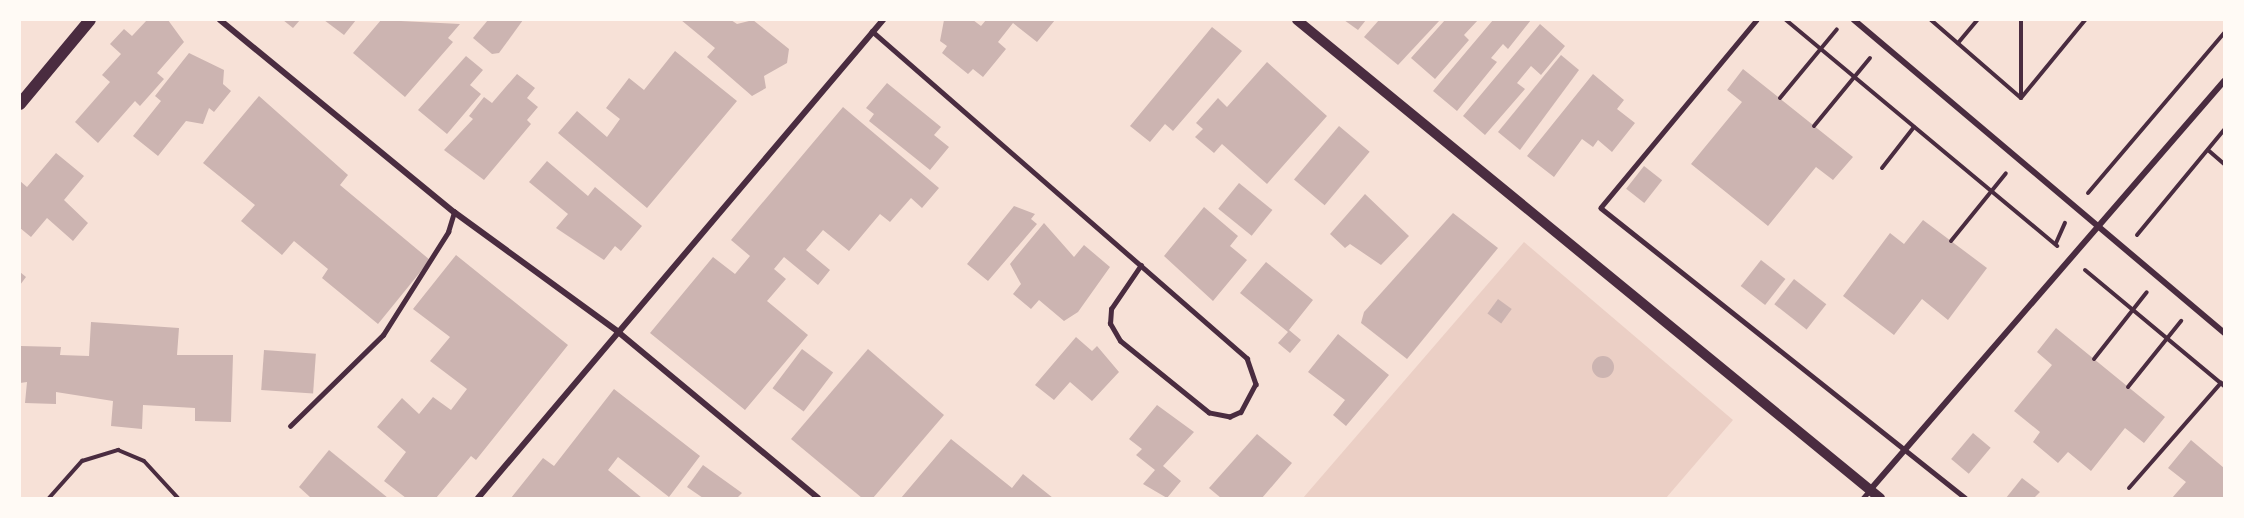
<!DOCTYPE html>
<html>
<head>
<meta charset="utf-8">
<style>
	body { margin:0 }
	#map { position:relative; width:2244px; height:518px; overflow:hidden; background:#f7e1d7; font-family:Manrope,sans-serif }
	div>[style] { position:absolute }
	.green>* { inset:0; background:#ebcfc5 }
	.building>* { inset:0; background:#ccb4b1; transform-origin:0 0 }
	.round { border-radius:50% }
	.path>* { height:4px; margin:-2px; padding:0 2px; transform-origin:2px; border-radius:2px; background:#4a2c40 }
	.service>* { height:4.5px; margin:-2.25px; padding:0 2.25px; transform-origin:2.25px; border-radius:2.25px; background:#4a2c40 }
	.minor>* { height:6px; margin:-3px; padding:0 3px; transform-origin:3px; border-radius:3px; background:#4a2c40 }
	.tertiary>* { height:10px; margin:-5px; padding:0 5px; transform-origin:5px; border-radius:5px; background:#4a2c40 }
	.secondary>* { height:12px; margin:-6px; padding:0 6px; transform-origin:6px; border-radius:6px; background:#4a2c40 }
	span { translate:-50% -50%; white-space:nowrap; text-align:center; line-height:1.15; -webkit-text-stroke:5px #fffaf5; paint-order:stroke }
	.frame { position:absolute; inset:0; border:21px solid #fffaf5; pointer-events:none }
</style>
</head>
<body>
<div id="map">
	<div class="green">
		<i style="clip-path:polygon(1524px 242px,1733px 420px,1666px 498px,1303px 498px)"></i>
	</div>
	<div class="building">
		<i style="clip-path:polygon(147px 20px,168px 20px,184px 42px,157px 73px,164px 79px,140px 106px,135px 101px,98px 143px,75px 122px,110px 82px,102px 75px,121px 54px,110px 44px,124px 29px,132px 36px)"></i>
		<i style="clip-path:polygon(283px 20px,300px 20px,293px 28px)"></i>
		<i style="clip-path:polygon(324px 20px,356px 20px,344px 35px)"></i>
		<i style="clip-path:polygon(381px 20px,460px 24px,448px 38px,453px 42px,405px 97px,353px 53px)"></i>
		<i style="clip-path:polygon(488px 20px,523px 20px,499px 53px,492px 54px,473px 38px)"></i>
		<i style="clip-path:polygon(681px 20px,731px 20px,737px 24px,753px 20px,789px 49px,787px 63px,764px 76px,766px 88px,752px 96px,707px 57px,715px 48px)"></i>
		<i style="clip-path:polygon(944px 20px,973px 20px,981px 26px,986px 20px,1055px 20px,1037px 42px,1013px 23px,998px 42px,1006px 49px,983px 77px,973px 69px,968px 74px,942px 53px,947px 46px,940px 41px)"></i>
		<i style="clip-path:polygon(1344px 20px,1366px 20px,1358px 30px)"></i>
		<i style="clip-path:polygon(1379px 20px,1440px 20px,1398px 65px,1364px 37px)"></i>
		<i style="clip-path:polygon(1445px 20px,1478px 20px,1464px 35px,1469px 40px,1435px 79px,1411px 58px)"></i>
		<i style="clip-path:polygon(1493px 20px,1531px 20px,1508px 49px,1503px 44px,1491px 58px,1497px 62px,1457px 111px,1433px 91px)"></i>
		<i style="clip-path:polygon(1540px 24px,1565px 46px,1541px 75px,1531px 66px,1517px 83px,1525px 89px,1485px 135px,1463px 116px)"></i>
		<i style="clip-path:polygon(1212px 27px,1242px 51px,1173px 131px,1165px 124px,1150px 142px,1130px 126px)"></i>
		<i style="clip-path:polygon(675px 51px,737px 101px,647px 208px,558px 133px,577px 111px,607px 137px,620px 119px,606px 108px,629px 78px,644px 90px)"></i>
		<i style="clip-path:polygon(189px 53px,224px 70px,223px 84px,231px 91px,214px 112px,209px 108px,203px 124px,186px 121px,158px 156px,133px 136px,161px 101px,155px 96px)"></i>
		<i style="clip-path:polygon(1561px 55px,1579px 70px,1520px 150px,1498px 132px)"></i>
		<i style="clip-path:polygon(466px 56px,483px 70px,470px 85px,481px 94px,447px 134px,418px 110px)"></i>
		<i style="clip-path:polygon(1267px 62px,1327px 116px,1267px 184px,1222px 144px,1214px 153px,1195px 137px,1203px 129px,1196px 123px,1218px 98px,1227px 107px)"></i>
		<i style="clip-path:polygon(1743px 69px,1853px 157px,1833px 180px,1816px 167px,1768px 226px,1691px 164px,1742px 102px,1727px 90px)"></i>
		<i style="clip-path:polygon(517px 74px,535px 88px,527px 98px,538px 107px,527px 120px,531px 124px,484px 180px,444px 150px,473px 119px,469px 116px,484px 97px,492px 103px)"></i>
		<i style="clip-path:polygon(1593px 74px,1624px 100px,1617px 109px,1635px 123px,1612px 152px,1598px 140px,1593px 147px,1582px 139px,1554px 177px,1527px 156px)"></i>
		<i style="clip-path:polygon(887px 83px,941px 127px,934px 135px,949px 147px,930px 170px,869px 121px,874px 114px,866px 108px)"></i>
		<i style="clip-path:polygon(259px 96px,348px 175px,340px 185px,430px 260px,378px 324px,322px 278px,328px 269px,294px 241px,282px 255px,241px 221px,255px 205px,203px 163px)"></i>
		<i style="clip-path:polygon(843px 107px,939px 188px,922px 208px,911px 198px,890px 222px,880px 214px,849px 251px,823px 230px,806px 250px,830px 270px,818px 285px,784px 257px,774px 269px,786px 279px,767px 301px,808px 335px,745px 410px,650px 333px,713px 257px,735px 274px,750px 256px,731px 240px)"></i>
		<i style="left:1339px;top:126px;width:40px;height:70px;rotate:40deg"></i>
		<i style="clip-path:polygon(56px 153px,84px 176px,64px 200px,88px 223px,73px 241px,47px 218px,31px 237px,20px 228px,20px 181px,27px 187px)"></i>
		<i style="clip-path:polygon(547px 161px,588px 196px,595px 187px,642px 226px,621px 251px,615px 246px,604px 260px,556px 228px,568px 214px,529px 182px)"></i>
		<i style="left:1644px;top:166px;width:23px;height:29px;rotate:38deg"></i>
		<i style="left:1239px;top:183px;width:43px;height:33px;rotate:39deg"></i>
		<i style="clip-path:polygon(1365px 194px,1409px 236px,1381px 265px,1350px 244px,1345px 248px,1330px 234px)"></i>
		<i style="clip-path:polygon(1014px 206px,1035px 214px,1031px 219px,1037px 224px,988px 281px,967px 264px)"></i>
		<i style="clip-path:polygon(1204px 207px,1238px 236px,1230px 246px,1247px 260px,1213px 301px,1164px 256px)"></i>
		<i style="clip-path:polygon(1453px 213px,1498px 248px,1407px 359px,1361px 323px,1364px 312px)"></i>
		<i style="clip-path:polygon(1923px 220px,1987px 268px,1948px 320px,1922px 299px,1894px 335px,1843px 296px,1890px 233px,1904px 244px)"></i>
		<i style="clip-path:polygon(1044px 223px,1074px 257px,1084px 245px,1110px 267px,1078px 312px,1064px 321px,1039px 300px,1031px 309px,1013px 294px,1021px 284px,1010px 264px)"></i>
		<i style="clip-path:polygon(456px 255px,568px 345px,476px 460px,471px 456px,436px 498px,406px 498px,384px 481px,406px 452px,377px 427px,402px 398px,419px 414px,433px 397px,451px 410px,467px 389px,430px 361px,450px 337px,413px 309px)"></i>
		<i style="left:1761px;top:260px;width:31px;height:33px;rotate:38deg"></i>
		<i style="clip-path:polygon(1266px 262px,1313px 300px,1289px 330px,1301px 340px,1290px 353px,1278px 343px,1288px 332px,1240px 293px)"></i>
		<i style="clip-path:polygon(20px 272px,26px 277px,20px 285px)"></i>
		<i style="left:1794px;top:279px;width:41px;height:32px;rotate:38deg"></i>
		<i style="left:1498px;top:299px;width:17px;height:18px;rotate:36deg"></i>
		<i style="clip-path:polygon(91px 322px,179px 328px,177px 355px,233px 355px,231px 422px,195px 421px,195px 408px,143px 405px,142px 429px,111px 426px,113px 401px,56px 392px,56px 404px,25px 403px,27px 382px,20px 383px,21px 346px,61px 347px,60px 355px,89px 356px)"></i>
		<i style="clip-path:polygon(2056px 328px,2165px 417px,2144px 443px,2125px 428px,2091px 471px,2068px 452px,2058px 463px,2033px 442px,2040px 432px,2014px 411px,2052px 365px,2037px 352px)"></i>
		<i style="clip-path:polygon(1338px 334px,1389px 375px,1346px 426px,1333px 415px,1345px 400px,1308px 372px)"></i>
		<i style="clip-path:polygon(1076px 337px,1092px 351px,1097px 346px,1119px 372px,1092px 401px,1070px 382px,1054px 400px,1035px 385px)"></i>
		<i style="left:802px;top:349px;width:39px;height:49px;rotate:37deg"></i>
		<i style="clip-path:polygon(868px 349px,944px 415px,873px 498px,862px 498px,791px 439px)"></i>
		<i style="left:264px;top:350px;width:52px;height:40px;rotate:4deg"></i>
		<i class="round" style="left:1592px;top:356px;width:22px;height:22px"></i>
		<i style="clip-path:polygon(614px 389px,700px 456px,669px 497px,618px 457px,608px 470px,642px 498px,511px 498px,543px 458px,554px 466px)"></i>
		<i style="clip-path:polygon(1157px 405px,1194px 432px,1163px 466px,1181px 481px,1167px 498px,1143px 484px,1155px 470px,1136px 455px,1142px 449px,1129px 439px)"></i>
		<i style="left:1973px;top:433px;width:23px;height:34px;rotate:40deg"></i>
		<i style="clip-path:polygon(1257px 434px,1292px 463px,1262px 498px,1221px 498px,1209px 488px)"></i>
		<i style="clip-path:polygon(951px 439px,1012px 488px,1023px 474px,1053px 498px,901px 498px)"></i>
		<i style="clip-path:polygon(2191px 440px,2224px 468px,2224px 498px,2172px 498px,2186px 482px,2168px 468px)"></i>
		<i style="clip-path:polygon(329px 450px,388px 498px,311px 498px,299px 487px)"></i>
		<i style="clip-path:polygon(703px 465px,742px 493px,737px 498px,703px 498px,687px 487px)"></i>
		<i style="clip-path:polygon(2022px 478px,2040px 492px,2034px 498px,2006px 498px)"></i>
	</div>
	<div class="path">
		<i style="left:1786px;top:20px;width:353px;rotate:39.8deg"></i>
		<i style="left:1931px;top:20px;width:119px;rotate:40.9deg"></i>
		<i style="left:2021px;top:20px;width:78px;rotate:90deg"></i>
		<i style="left:2021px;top:98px;width:101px;rotate:-50.6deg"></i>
		<i style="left:1958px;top:43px;width:30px;rotate:-50deg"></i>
		<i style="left:1780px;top:98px;width:89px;rotate:-50.4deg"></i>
		<i style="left:1814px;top:126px;width:88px;rotate:-50.5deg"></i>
		<i style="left:2208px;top:150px;width:21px;rotate:41deg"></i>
		<i style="left:1882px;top:168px;width:52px;rotate:-52deg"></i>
		<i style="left:2088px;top:193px;width:210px;rotate:-49.6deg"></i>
		<i style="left:2137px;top:235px;width:136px;rotate:-50.4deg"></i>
		<i style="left:1951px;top:241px;width:87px;rotate:-51deg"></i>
		<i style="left:2056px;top:243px;width:22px;rotate:-66deg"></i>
		<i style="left:2085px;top:270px;width:181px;rotate:39.8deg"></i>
		<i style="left:2094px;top:359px;width:85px;rotate:-51.7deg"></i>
		<i style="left:2128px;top:387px;width:85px;rotate:-51.2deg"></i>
		<i style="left:2129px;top:488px;width:140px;rotate:-48.8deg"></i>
		<i style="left:49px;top:498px;width:50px;rotate:-48.3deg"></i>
		<i style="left:82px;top:461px;width:38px;rotate:-17deg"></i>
		<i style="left:118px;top:450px;width:28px;rotate:23deg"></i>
		<i style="left:144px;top:461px;width:50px;rotate:47.4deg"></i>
	</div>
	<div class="service">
		<i style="left:1757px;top:20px;width:244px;rotate:129.7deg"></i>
		<i style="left:1601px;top:208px;width:465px;rotate:38.5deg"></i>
		<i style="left:872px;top:31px;width:498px;rotate:41.1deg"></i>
		<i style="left:1247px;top:358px;width:28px;rotate:71deg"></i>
		<i style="left:1256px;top:384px;width:32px;rotate:118deg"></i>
		<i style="left:1241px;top:412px;width:12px;rotate:156deg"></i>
		<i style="left:1230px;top:417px;width:21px;rotate:-169deg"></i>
		<i style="left:1209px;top:413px;width:114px;rotate:-141deg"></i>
		<i style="left:1120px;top:341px;width:20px;rotate:-120deg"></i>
		<i style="left:1110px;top:324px;width:15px;rotate:-86deg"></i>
		<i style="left:1111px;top:309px;width:53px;rotate:-55.7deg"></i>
		<i style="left:290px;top:426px;width:130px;rotate:-44.4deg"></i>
		<i style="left:383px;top:335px;width:122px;rotate:-57.7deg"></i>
		<i style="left:448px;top:232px;width:21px;rotate:-73deg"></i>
		<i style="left:1863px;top:498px;width:11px;rotate:-49deg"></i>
	</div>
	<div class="minor">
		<i style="left:220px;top:20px;width:303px;rotate:39.4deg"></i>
		<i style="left:454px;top:212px;width:202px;rotate:36.1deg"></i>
		<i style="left:617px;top:331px;width:261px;rotate:39.7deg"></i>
		<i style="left:1854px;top:20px;width:485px;rotate:40.2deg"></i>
		<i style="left:1870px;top:490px;width:541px;rotate:-49.12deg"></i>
		<i style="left:478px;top:498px;width:627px;rotate:-49.73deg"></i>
	</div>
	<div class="tertiary">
		<i style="left:1297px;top:20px;width:754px;rotate:39.35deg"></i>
	</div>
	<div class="secondary">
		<i style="left:20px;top:104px;width:109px;rotate:-50.2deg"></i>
	</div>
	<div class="frame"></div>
</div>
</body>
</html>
